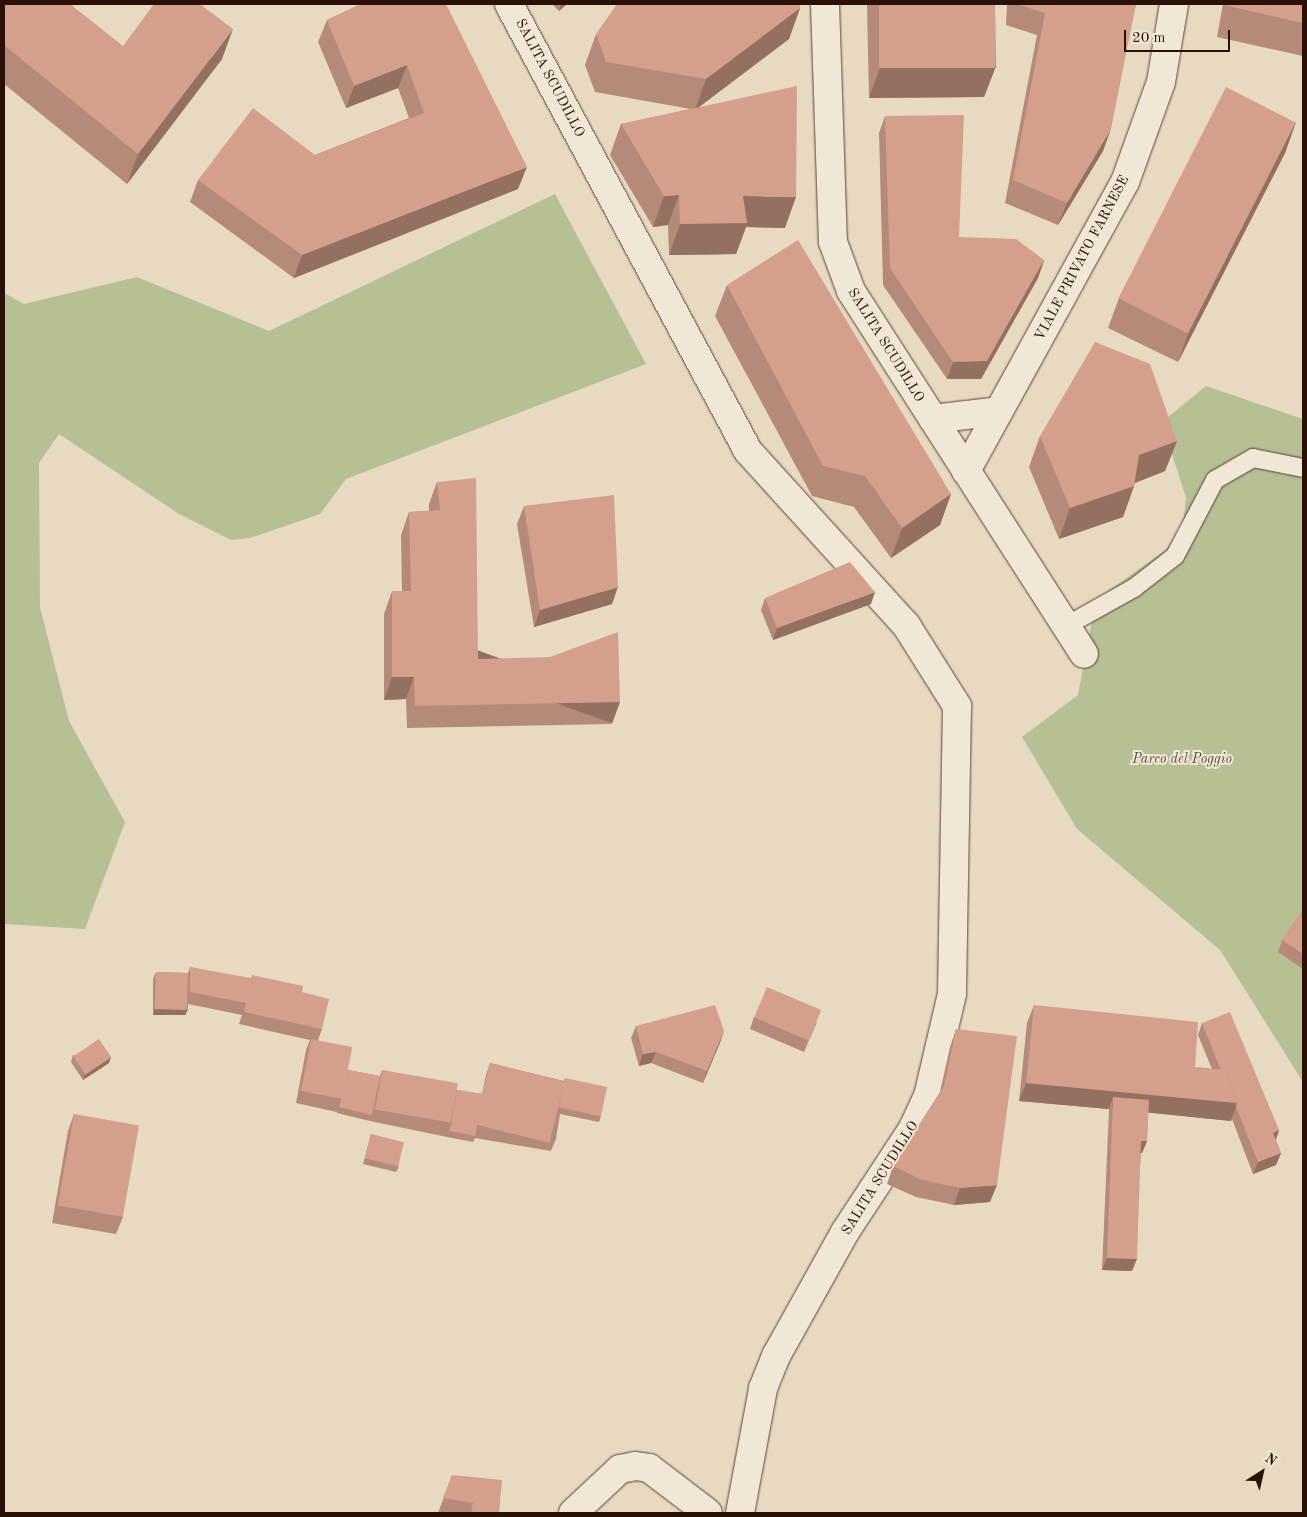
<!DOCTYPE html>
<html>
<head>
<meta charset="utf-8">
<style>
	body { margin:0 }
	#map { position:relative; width:1307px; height:1517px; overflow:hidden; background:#e8dac1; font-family:"Old Standard TT",serif }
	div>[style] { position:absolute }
	.green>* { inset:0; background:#b5c094 }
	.roads { filter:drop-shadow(0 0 1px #5a4235) drop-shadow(0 0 1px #5a4235) }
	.service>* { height:18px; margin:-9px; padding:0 9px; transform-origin:9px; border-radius:9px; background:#f0e7d7 }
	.minor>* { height:28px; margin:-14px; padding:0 14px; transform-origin:14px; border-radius:14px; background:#f0e7d7 }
	.wall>* { inset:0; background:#b68a78 }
	.shaded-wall>* { inset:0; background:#947061; transform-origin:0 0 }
	.building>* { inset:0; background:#d4a08b; transform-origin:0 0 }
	span { translate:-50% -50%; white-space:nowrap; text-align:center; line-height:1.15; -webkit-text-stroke:4px #f0e7d7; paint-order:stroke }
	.street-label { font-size:14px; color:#2a1006 }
	.park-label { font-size:14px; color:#5b4e38; font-style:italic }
	.frame { position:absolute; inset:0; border:5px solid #2a1006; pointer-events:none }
	.north { position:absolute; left:1237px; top:1447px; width:50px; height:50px; -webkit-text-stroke:4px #f0e7d7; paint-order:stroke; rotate:35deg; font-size:14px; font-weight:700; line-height:20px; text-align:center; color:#2a1006 }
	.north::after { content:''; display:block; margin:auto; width:18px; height:22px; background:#2a1006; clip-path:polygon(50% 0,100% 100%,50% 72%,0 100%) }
	.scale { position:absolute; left:1124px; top:30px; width:106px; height:22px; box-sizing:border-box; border:2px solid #2a1006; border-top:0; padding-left:6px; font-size:15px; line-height:18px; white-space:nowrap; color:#2a1006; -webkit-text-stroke:4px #f0e7d7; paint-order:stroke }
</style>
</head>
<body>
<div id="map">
	<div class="green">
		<i style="clip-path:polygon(555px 194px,646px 364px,346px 479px,320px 514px,250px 538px,231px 540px,179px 514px,59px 434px,39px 463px,40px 607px,69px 721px,125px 822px,85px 929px,4px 924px,4px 293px,24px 304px,137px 277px,269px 331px)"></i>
		<i style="clip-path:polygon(1206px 386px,1303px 419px,1303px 1082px,1220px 950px,1077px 829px,1022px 737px,1078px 695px,1096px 600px,1167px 549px,1183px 524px,1186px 498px,1162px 422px)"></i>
	</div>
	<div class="roads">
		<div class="service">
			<i style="left:1066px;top:626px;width:78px;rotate:-29.2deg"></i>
			<i style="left:1134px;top:588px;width:52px;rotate:-38deg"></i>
			<i style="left:1175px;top:556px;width:86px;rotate:-62.2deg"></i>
			<i style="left:1215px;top:480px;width:44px;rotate:-30.1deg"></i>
			<i style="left:1253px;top:458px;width:51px;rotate:11.3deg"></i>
		</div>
		<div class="minor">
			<i style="left:509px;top:4px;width:507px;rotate:61.87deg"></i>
			<i style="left:748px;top:451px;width:235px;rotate:47.8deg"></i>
			<i style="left:906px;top:625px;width:96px;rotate:57.8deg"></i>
			<i style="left:957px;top:706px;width:288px;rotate:91deg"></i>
			<i style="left:952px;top:994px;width:105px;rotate:103.2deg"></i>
			<i style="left:928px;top:1096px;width:38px;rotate:115deg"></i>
			<i style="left:912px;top:1130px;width:122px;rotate:123.3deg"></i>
			<i style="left:845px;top:1232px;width:142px;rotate:119.1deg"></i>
			<i style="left:776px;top:1356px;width:35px;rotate:112deg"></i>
			<i style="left:763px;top:1389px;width:126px;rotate:100.5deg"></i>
			<i style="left:825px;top:4px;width:238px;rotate:88.1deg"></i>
			<i style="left:833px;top:242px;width:52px;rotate:69.8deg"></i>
			<i style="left:851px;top:291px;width:431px;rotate:57.3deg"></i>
			<i style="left:933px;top:419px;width:66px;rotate:-6.9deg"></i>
			<i style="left:966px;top:471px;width:330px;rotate:-61.2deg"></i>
			<i style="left:1125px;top:182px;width:106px;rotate:-70.2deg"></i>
			<i style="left:1161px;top:82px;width:79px;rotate:-80.5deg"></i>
			<i style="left:573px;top:1513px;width:64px;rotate:-43.1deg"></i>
			<i style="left:620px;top:1469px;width:15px;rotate:-11deg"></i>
			<i style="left:635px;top:1466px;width:14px;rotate:8deg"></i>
			<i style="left:649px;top:1468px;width:74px;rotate:37.3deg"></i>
		</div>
	</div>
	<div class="wall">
		<i style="clip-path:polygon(4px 4px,123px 46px,222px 59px,127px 184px,4px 84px)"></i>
		<i style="clip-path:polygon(361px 4px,518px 189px,294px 278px,190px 202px,198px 180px,315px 155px,409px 118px,398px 88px,346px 108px,318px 42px,327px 20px)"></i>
		<i style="clip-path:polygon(552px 4px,567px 4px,559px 11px)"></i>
		<i style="clip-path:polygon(867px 4px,995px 4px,996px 66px,984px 97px,869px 98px)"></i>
		<i style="clip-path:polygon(1007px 4px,1136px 4px,1103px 151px,1058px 225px,1005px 203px,1037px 35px,1006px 25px)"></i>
		<i style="clip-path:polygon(1223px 4px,1303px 4px,1303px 56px,1217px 37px)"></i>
		<i style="clip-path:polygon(800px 8px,789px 39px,699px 107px,785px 228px,746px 227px,736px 254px,669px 255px,668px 225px,653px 227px,610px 155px,621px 124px,691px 109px,595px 92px,585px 65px,596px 34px)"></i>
		<i style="clip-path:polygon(885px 116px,959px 237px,1044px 260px,1038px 278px,981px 379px,947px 379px,883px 285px,879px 133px)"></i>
		<i style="clip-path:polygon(1296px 122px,1285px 153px,1178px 362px,1108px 328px,1119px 298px)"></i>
		<i style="clip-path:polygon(727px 285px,951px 494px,940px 525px,891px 558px,854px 507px,812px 496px,715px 316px)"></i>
		<i style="clip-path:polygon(1040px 436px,1177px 441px,1165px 471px,1135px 483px,1123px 517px,1059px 539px,1029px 467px)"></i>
		<i style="clip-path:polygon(437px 482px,478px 659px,612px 724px,407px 728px,406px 699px,384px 700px,384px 614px,392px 591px,402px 591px,401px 535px,409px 512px,429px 511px,429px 504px)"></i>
		<i style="clip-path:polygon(524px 506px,612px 604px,534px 627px,517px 524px)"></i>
		<i style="clip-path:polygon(765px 598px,871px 604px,773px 640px,761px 610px)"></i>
		<i style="clip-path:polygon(1303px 910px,1303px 969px,1278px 952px,1282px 940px)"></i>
		<i style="clip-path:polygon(190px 967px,302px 992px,322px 1029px,318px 1040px,348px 1070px,380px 1076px,382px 1070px,457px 1090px,482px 1094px,486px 1075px,490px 1063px,564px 1081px,565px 1078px,601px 1116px,599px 1122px,560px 1114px,556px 1139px,551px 1151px,475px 1138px,473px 1142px,447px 1137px,370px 1121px,337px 1113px,337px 1112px,296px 1103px,306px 1050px,310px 1040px,239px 1024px,242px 1015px,188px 1004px,188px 1009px,185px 1015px,153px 1015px,153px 979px,156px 972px,188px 973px)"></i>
		<i style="clip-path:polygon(1034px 1005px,1195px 1067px,1212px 1069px,1198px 1035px,1202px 1023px,1279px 1130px,1276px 1140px,1281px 1153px,1276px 1165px,1253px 1174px,1232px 1119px,1231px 1121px,1148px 1112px,1147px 1141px,1142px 1153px,1141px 1153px,1132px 1271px,1102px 1270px,1109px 1109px,1019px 1101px,1027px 1023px)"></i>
		<i style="clip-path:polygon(754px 1017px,817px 1022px,804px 1052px,750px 1029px)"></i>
		<i style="clip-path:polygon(636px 1026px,724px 1031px,703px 1083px,651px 1063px,639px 1066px,631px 1038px)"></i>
		<i style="clip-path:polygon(956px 1029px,990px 1202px,954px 1205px,916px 1197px,887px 1184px,893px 1166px,940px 1092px,950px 1047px)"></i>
		<i style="clip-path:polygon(73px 1055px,109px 1063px,83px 1080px,71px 1062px)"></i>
		<i style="clip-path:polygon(74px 1114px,123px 1217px,116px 1234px,52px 1223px,68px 1131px)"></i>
		<i style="clip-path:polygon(371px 1134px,399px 1166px,396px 1172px,363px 1164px)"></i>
		<i style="clip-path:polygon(452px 1475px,499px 1513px,438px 1513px)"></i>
	</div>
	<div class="shaded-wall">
		<i style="clip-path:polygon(561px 4px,567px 4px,559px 11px)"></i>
		<i style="clip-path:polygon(800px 8px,789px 39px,695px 110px,706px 79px)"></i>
		<i style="clip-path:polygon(233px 29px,222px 59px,127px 184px,138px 154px)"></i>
		<i style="clip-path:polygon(407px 65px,398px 88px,346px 108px,354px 86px)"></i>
		<i style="clip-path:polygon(996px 66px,984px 97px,869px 98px,880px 68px)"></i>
		<i style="clip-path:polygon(1296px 122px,1285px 153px,1178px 362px,1189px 331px)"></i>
		<i style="clip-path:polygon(1111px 129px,1103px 151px,1058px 225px,1067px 203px)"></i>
		<i style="clip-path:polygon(527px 167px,518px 189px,294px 278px,302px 255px)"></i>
		<i style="clip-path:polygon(679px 195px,668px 225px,653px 227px,664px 196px)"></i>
		<i style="clip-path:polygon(743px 196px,796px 197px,785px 228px,746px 227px,736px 254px,669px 255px,680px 224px)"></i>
		<i style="clip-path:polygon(1044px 260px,1038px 278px,981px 379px,947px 379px,953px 362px)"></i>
		<i style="clip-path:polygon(1177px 441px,1165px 471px,1127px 486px,1139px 455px)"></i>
		<i style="clip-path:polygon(1134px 486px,1123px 517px,1059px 539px,1070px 508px)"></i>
		<i style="clip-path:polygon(951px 494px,940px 525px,891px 558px,902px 528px)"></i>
		<i style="clip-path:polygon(618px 587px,612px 604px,534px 627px,540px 610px)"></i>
		<i style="clip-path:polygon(875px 592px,871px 604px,773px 640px,777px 628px)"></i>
		<i style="clip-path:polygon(392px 677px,414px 677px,406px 699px,384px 700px)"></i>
		<i style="left:620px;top:702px;width:23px;height:205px;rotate:110deg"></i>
		<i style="clip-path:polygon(155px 1009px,188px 1009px,185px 1015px,153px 1015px)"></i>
		<i style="clip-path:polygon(724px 1031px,720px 1043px,703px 1083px,707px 1071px)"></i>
		<i style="clip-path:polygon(656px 1052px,651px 1063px,639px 1066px,643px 1054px)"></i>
		<i style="clip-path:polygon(111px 1057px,109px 1063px,83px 1080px,85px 1074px)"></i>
		<i style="clip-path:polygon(1026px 1083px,1151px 1095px,1237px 1103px,1231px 1121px,1112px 1109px,1113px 1097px,1109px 1109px,1019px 1101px)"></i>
		<i style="clip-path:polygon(1279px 1130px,1275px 1142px,1273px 1133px)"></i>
		<i style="clip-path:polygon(1141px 1141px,1147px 1141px,1142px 1153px,1137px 1153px)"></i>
		<i style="clip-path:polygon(1281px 1153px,1276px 1165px,1253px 1174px,1258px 1162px)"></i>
		<i style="clip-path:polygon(997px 1185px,990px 1202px,954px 1205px,960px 1188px)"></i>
		<i style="clip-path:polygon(1107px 1258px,1137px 1259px,1132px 1271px,1102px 1270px)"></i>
	</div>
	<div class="building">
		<i style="clip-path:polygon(4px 4px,70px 4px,123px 46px,154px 4px,200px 4px,233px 29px,138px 154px,4px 45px)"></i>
		<i style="clip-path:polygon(361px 4px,446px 4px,527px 167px,302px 255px,198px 180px,253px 108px,315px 155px,424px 113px,407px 65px,354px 86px,327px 20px)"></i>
		<i style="clip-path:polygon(617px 4px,800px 4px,800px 8px,706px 79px,606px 62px,596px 34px)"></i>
		<i style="left:879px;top:4px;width:116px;height:64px"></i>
		<i style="clip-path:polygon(1017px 4px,1136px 4px,1111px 129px,1067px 203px,1013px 180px,1045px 13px)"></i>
		<i style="clip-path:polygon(1228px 4px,1303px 4px,1303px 23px,1228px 6px)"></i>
		<i style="clip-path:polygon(797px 86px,796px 197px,743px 196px,747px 223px,680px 224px,679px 195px,664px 196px,621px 124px)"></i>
		<i style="left:1226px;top:87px;width:78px;height:237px;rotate:27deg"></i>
		<i style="clip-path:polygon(964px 115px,959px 237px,1016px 239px,1044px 260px,987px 361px,953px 362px,890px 268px,885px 116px)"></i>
		<i style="clip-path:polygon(798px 240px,951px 494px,902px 528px,865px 476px,823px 466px,727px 285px)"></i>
		<i style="clip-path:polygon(1095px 342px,1150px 364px,1177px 441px,1139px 455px,1134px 486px,1070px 508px,1040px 436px)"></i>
		<i style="clip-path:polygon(476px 478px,478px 659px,550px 657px,618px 632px,620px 702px,415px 706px,414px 677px,392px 677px,392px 591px,411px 591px,409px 512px,440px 510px,437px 482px)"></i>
		<i style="clip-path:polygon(614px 495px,618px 587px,540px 610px,524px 506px)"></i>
		<i style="clip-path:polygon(850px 562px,875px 592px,777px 628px,765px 598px)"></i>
		<i style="clip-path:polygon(1303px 910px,1303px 954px,1282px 940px)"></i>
		<i style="clip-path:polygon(190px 967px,251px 978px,252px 975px,303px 986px,302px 992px,329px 999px,322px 1029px,244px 1012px,246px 1003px,190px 992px)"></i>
		<i style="left:156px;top:972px;width:32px;height:37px;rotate:2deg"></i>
		<i style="left:767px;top:987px;width:59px;height:33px;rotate:23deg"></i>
		<i style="clip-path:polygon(715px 1005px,724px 1031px,707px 1071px,656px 1052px,643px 1054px,636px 1026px)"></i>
		<i style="clip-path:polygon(1034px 1005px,1198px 1022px,1195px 1067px,1225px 1070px,1237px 1103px,1026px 1083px)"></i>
		<i style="clip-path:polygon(1230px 1012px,1279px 1130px,1273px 1133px,1281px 1153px,1258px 1162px,1236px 1107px,1237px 1103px,1225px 1070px,1221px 1070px,1202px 1023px)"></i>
		<i style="clip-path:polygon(956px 1029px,1017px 1036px,997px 1185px,960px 1188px,922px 1180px,893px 1166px,944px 1086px)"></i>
		<i style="left:99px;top:1039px;width:22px;height:31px;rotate:56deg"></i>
		<i style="left:311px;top:1039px;width:42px;height:53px;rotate:11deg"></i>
		<i style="left:490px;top:1063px;width:77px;height:63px;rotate:14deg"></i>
		<i style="clip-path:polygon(348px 1070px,380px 1076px,372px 1115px,339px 1107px,341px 1100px)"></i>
		<i style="left:382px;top:1070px;width:77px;height:40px;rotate:10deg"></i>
		<i style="left:565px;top:1078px;width:43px;height:30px;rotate:12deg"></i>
		<i style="clip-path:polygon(457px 1090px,483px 1094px,475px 1136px,449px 1131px,451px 1125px)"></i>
		<i style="clip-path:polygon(1113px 1097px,1149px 1100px,1147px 1141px,1141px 1141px,1137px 1259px,1107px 1258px)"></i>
		<i style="left:74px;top:1114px;width:66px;height:93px;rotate:10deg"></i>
		<i style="left:371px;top:1134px;width:34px;height:25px;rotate:14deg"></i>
		<i style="clip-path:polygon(452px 1475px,502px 1480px,499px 1513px,471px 1513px,473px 1503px,443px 1498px)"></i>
	</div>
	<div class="street-label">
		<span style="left:550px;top:78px;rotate:62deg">SALITA SCUDILLO</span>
		<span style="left:1082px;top:258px;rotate:-62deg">VIALE PRIVATO FARNESE</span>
		<span style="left:886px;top:345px;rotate:58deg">SALITA SCUDILLO</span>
		<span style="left:880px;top:1178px;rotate:-58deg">SALITA SCUDILLO</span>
	</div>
	<div class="park-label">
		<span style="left:1182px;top:759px">Parco del Poggio</span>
	</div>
	<div class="frame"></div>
	<div class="north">N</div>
	<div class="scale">20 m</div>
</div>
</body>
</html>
